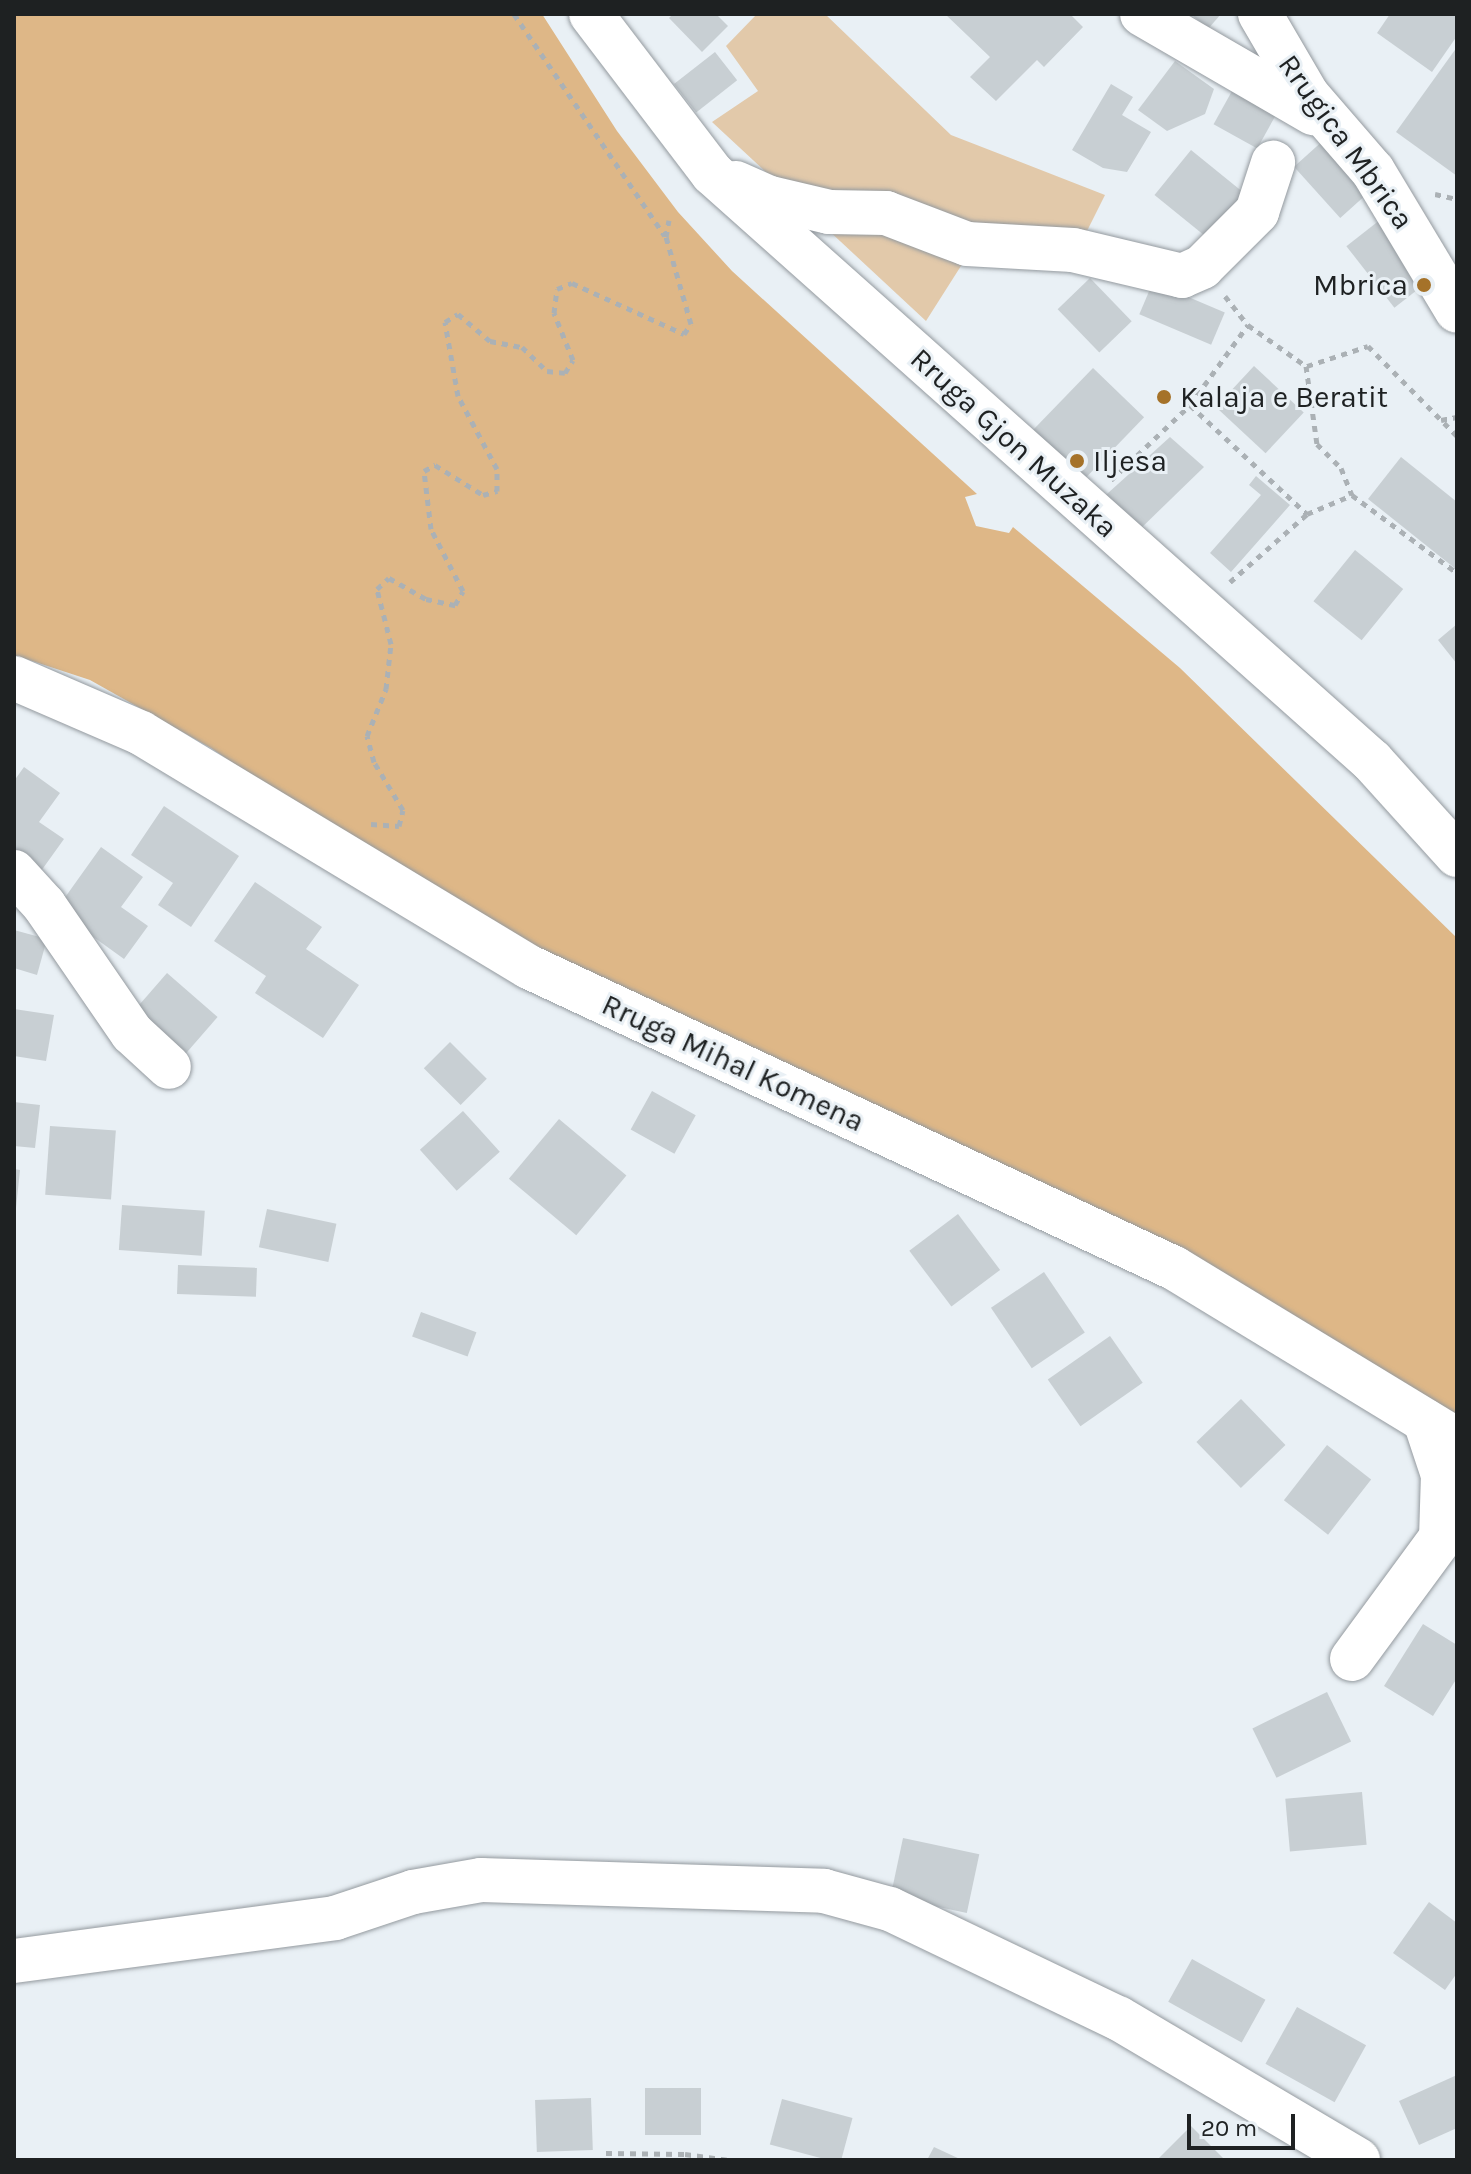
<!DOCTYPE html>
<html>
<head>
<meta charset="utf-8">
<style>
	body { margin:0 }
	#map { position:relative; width:1471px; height:2174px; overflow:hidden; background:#e9f0f5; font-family:Karla,sans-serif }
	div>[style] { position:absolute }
	.green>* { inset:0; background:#e2c9aa }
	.forest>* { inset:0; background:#deb787 }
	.building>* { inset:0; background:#c8cfd3; transform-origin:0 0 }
	.path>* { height:5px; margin-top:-2.5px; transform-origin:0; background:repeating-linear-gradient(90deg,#abb1b5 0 6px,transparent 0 12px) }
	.roads { filter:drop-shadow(0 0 2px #949a9f) drop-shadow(0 0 2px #949a9f) }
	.minor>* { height:44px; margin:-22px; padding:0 22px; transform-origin:22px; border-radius:22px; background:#fff }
	.dots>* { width:22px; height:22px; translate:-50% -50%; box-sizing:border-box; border:4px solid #e9f0f5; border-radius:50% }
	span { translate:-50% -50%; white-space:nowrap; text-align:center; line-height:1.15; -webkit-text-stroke:6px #e9f0f5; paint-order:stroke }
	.street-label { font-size:30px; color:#1e2122 }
	.poi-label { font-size:30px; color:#1e2122 }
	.right { translate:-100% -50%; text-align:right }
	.left { translate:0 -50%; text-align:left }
	.frame { position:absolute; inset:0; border:16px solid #1e2122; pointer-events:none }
	.scale { position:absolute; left:1187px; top:2114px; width:108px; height:36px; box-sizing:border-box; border:4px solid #1e2122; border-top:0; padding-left:10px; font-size:24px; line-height:28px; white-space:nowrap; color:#1e2122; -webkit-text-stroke:6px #e9f0f5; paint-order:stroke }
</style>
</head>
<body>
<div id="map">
	<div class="green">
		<i style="clip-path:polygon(757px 14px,825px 14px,951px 135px,1105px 195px,1083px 239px,980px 236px,926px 321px,712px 122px,758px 91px,726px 46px)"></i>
	</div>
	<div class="forest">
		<i style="clip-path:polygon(14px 14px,542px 14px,617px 131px,678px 212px,732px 271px,977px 494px,965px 497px,976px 526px,1009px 533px,1013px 527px,1180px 668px,1457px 938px,1457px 1430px,417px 889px,211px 748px,90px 680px,14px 655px)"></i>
	</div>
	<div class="building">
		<i style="clip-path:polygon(673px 14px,716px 14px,728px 26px,702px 52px,669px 18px)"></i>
		<i style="clip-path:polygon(945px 14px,1070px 14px,1083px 27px,1044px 67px,1037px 60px,996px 101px,970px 77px,990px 57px)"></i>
		<i style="clip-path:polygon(1191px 14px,1221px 14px,1208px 29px)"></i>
		<i style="clip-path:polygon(1390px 14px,1457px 14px,1457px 36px,1432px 72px,1377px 33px)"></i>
		<i style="clip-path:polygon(1457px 47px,1457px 176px,1396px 132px)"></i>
		<i style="left:715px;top:52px;width:36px;height:52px;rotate:52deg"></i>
		<i style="clip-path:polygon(1175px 61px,1214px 89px,1205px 114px,1167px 131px,1138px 110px)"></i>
		<i style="clip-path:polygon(1111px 84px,1133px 97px,1122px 115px,1151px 132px,1127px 172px,1103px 168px,1072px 150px)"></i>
		<i style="left:1232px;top:91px;width:50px;height:38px;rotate:29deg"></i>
		<i style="left:1326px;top:138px;width:69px;height:43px;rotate:48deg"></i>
		<i style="left:1191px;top:150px;width:77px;height:58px;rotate:39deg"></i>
		<i style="left:1385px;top:216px;width:78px;height:49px;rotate:52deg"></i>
		<i style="left:1090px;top:278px;width:60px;height:45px;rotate:46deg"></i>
		<i style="left:1153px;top:282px;width:78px;height:35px;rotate:23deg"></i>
		<i style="left:1254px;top:366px;width:68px;height:56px;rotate:43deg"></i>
		<i style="left:1093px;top:368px;width:71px;height:86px;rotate:44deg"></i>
		<i style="clip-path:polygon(1170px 437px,1204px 467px,1135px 534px,1097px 503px)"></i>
		<i style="clip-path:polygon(1401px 457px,1457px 502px,1457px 570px,1368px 499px)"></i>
		<i style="clip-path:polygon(1256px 476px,1290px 505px,1231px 572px,1210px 553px,1261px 495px,1249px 485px)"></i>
		<i style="left:1355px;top:550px;width:62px;height:66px;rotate:39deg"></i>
		<i style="clip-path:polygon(1457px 624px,1457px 664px,1438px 640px)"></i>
		<i style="clip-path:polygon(24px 767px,60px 793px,39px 822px,64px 839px,36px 878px,14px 862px,14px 781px)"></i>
		<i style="clip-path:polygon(164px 806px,239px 856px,191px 927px,158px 905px,173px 883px,131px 855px)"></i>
		<i style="clip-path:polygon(101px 847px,143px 877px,121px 907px,148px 926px,124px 959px,56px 910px)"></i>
		<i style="clip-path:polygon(255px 882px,322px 927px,306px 949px,359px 985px,323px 1038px,255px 993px,266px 976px,214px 941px)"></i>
		<i style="clip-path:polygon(14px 930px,47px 939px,37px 975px,14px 968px)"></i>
		<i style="left:167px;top:973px;width:67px;height:56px;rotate:41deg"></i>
		<i style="clip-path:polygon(14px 1009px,54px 1015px,46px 1061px,14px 1056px)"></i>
		<i style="left:450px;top:1042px;width:52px;height:37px;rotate:45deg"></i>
		<i style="left:652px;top:1091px;width:50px;height:44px;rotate:29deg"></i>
		<i style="clip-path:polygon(14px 1102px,40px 1105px,35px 1148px,14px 1146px)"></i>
		<i style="left:463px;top:1111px;width:55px;height:58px;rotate:48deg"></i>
		<i style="left:559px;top:1119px;width:88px;height:78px;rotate:40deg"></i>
		<i style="left:50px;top:1126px;width:66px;height:69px;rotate:4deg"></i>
		<i style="clip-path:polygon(14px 1169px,20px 1170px,16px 1208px,14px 1208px)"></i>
		<i style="left:122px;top:1205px;width:83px;height:45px;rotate:4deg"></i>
		<i style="left:267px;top:1209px;width:71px;height:39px;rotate:12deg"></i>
		<i style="left:958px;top:1214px;width:70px;height:61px;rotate:53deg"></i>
		<i style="left:178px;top:1265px;width:79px;height:29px;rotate:2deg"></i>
		<i style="left:1044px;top:1272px;width:73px;height:64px;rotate:56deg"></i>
		<i style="left:421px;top:1312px;width:59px;height:26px;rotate:20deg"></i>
		<i style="left:1110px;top:1336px;width:57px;height:76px;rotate:55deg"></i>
		<i style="left:1241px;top:1399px;width:64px;height:62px;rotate:46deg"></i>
		<i style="left:1327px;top:1445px;width:56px;height:70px;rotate:38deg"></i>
		<i style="clip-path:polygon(1423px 1624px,1457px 1645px,1457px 1678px,1433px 1716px,1384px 1686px)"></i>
		<i style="left:1327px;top:1692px;width:55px;height:83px;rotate:64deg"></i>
		<i style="left:1362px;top:1792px;width:53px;height:77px;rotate:85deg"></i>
		<i style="left:903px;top:1838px;width:78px;height:60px;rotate:12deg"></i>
		<i style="clip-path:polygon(1429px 1902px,1457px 1923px,1457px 1973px,1445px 1990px,1393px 1953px)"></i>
		<i style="left:1192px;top:1959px;width:84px;height:49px;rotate:29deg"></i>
		<i style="left:1297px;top:2007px;width:79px;height:65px;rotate:29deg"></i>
		<i style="clip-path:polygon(1457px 2075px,1457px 2128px,1419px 2145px,1399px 2101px)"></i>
		<i style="left:645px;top:2088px;width:56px;height:47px"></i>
		<i style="left:591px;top:2098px;width:52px;height:56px;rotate:88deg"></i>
		<i style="left:782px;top:2099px;width:73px;height:47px;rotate:15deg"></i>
		<i style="clip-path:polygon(1191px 2126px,1225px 2160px,1157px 2160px)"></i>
		<i style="clip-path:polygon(934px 2147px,962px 2160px,927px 2160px)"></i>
	</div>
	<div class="path">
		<i style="left:514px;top:14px;width:268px;rotate:55.8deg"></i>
		<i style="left:1435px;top:194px;width:23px;rotate:13deg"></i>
		<i style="left:1225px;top:296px;width:37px;rotate:52deg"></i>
		<i style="left:1248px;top:325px;width:71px;rotate:35.3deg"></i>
		<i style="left:1306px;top:366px;width:79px;rotate:82deg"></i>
		<i style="left:1317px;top:444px;width:34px;rotate:45deg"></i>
		<i style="left:1341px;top:468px;width:29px;rotate:68deg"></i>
		<i style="left:1352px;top:495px;width:131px;rotate:36.6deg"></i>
		<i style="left:1307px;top:366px;width:64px;rotate:-18.2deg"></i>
		<i style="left:1368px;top:346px;width:127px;rotate:45.3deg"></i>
		<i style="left:1190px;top:405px;width:160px;rotate:43deg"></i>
		<i style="left:1441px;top:420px;width:16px;rotate:-11deg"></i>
		<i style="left:1111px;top:480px;width:109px;rotate:-43.5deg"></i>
		<i style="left:1190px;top:405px;width:99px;rotate:-54.1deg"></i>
		<i style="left:1230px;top:582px;width:103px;rotate:-41.4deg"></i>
		<i style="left:1307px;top:514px;width:49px;rotate:-22.9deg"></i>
		<i style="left:371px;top:824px;width:28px;rotate:4deg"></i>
		<i style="left:399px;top:826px;width:16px;rotate:-76deg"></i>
		<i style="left:403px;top:810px;width:56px;rotate:-121.1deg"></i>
		<i style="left:374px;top:762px;width:27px;rotate:-105deg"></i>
		<i style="left:367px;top:736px;width:51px;rotate:-68deg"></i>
		<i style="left:386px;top:689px;width:45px;rotate:-83.7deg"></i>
		<i style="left:391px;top:644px;width:57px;rotate:-104.3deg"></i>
		<i style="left:377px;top:589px;width:16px;rotate:-43deg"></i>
		<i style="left:389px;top:578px;width:43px;rotate:29.6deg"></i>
		<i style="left:426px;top:599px;width:30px;rotate:12deg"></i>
		<i style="left:455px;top:605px;width:16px;rotate:-60deg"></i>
		<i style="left:463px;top:591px;width:70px;rotate:-117.3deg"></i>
		<i style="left:431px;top:529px;width:58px;rotate:-96.9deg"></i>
		<i style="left:424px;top:471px;width:13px;rotate:-29deg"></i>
		<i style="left:435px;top:465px;width:57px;rotate:32deg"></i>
		<i style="left:483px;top:495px;width:15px;rotate:-16deg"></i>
		<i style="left:497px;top:491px;width:22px;rotate:-90deg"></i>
		<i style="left:497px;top:469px;width:83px;rotate:-118.1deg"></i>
		<i style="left:458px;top:396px;width:75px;rotate:-100deg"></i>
		<i style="left:445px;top:322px;width:15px;rotate:-32deg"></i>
		<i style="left:458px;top:314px;width:42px;rotate:40.2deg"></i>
		<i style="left:490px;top:341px;width:33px;rotate:11deg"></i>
		<i style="left:522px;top:347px;width:35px;rotate:44deg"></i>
		<i style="left:547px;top:371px;width:18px;rotate:6deg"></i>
		<i style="left:565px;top:373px;width:15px;rotate:-58deg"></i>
		<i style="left:573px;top:360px;width:51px;rotate:-112deg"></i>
		<i style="left:554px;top:313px;width:24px;rotate:-83deg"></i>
		<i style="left:557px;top:289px;width:16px;rotate:-22deg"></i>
		<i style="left:572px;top:283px;width:123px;rotate:24.5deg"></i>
		<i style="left:684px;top:334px;width:12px;rotate:-55deg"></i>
		<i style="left:691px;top:324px;width:91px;rotate:-106deg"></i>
		<i style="left:666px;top:237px;width:17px;rotate:-80deg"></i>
		<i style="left:606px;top:2153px;width:79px;rotate:0.7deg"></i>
		<i style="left:685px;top:2154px;width:44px;rotate:7.8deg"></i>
	</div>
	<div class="roads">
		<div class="minor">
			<i style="left:591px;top:14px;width:200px;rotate:52.7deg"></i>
			<i style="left:712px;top:173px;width:884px;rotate:41.7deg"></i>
			<i style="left:1372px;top:761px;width:127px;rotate:47.9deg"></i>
			<i style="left:1142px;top:14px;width:198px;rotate:30.1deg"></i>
			<i style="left:1260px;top:14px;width:95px;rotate:59.7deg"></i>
			<i style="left:1308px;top:96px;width:99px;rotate:49.1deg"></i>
			<i style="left:1373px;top:171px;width:163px;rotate:59deg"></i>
			<i style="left:736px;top:183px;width:37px;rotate:24deg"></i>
			<i style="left:770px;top:198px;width:61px;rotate:13.3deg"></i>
			<i style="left:829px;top:212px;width:57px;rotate:1deg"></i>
			<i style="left:886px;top:213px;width:87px;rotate:20.9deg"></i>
			<i style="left:967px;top:244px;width:106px;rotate:3.2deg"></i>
			<i style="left:1073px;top:250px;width:112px;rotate:13.4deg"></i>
			<i style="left:1182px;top:276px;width:22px;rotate:-24deg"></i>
			<i style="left:1202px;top:267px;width:78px;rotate:-45deg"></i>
			<i style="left:1257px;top:212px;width:52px;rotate:-71.9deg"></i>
			<i style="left:14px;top:678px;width:138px;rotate:23.4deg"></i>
			<i style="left:141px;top:733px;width:453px;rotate:31.1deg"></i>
			<i style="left:529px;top:967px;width:712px;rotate:25.02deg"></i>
			<i style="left:1174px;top:1268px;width:331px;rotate:31.3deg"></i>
			<i style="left:14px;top:872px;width:45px;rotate:47.7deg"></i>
			<i style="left:44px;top:905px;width:155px;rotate:55.5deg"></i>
			<i style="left:132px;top:1033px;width:50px;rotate:42.6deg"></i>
			<i style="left:1352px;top:1659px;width:150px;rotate:-53.7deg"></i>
			<i style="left:1441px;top:1538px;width:63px;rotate:-88.2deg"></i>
			<i style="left:1443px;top:1475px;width:57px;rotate:-108.4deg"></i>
			<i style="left:14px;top:1961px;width:324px;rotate:-7.6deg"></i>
			<i style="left:335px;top:1918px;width:82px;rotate:-18.4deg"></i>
			<i style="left:413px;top:1892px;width:69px;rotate:-10deg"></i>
			<i style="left:481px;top:1880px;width:343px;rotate:1.8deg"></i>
			<i style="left:824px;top:1891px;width:68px;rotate:15.3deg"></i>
			<i style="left:890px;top:1909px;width:253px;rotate:25.6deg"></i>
			<i style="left:1118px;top:2018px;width:279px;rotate:30.6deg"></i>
		</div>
	</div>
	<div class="dots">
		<i style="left:1424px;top:285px;background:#a57229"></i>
		<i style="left:1164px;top:397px;background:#a57229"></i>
		<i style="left:1077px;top:461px;background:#a57229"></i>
	</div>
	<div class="street-label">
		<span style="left:1346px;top:142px;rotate:54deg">Rrugica Mbrica</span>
		<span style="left:1014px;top:443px;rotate:42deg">Rruga Gjon Muzaka</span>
		<span style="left:733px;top:1063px;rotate:25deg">Rruga Mihal Komena</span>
	</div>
	<div class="poi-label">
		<span class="right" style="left:1408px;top:285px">Mbrica</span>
		<span class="left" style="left:1180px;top:397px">Kalaja e Beratit</span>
		<span class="left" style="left:1093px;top:461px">Iljesa</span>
	</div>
	<div class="frame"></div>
	<div class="scale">20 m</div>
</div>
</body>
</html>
